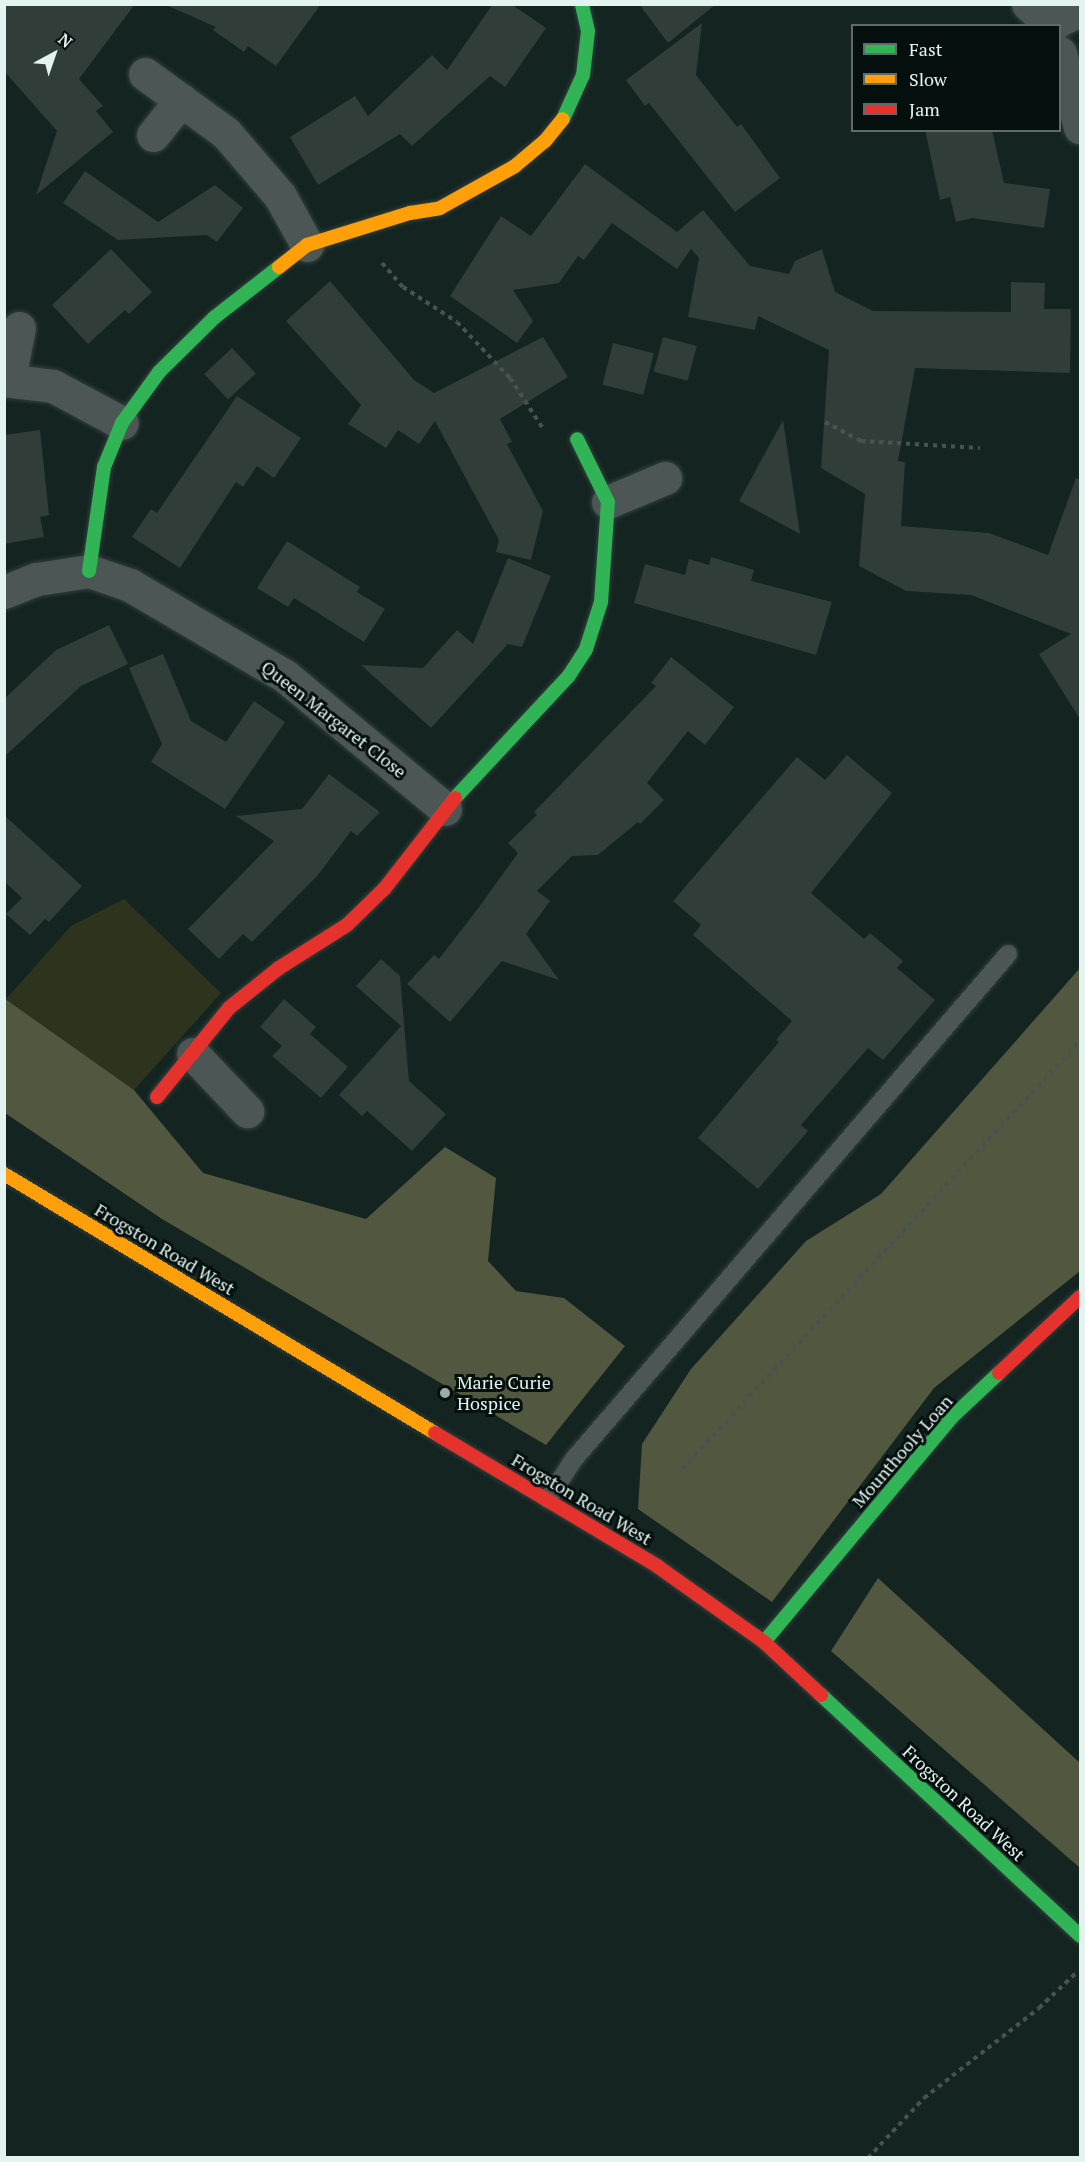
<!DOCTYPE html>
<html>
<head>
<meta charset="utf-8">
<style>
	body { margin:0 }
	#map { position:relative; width:1085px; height:2162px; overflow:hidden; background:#132421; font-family:"PT Serif",serif }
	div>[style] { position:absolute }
	.green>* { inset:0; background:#2e331e }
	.forest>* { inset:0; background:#52573f }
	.building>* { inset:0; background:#303d38; transform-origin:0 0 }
	.path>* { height:4px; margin-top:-2px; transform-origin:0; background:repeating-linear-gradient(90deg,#485351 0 4.5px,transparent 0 9px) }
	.roads { filter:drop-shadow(0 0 2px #333f3c) drop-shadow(0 0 2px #333f3c) }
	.lane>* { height:18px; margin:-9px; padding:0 9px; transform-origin:9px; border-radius:9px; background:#4c5755 }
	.street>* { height:33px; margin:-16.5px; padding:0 16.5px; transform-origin:16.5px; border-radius:16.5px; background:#4c5755 }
	.fast>* { height:14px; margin:-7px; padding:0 7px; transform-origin:7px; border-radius:7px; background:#30b455 }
	.slow>* { height:14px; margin:-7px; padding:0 7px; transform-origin:7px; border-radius:7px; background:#ff9f0a }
	.jam>* { height:14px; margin:-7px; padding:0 7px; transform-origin:7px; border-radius:7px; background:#e5322d }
	.dots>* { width:16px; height:16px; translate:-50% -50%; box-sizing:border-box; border:3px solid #05100e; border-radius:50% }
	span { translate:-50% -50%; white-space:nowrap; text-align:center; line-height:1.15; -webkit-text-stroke:6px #05100e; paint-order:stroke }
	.street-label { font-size:18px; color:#e3f4f0 }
	.poi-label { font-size:18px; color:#e3f4f0 }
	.left { translate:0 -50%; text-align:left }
	.frame { position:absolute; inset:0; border:6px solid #e3f4f0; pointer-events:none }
	.legend { position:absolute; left:851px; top:24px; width:210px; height:108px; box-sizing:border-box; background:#05100e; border:2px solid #5e6b68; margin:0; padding:8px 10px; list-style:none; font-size:18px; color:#e3f4f0 }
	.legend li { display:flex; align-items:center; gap:12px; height:30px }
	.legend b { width:30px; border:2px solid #5e6b68 }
	.north { position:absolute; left:24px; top:24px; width:60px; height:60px; -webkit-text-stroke:4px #05100e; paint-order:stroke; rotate:40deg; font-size:16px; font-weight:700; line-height:24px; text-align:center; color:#e3f4f0 }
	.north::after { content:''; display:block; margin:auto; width:21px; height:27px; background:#e3f4f0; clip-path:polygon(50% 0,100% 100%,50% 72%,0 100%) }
</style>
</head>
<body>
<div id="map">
	<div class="green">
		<i style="clip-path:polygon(124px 899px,221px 993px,134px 1090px,6px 999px,71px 926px)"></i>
	</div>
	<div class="forest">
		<i style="clip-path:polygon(1080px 968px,1080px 1271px,934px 1388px,772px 1602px,638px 1509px,642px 1444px,691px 1369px,806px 1241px,881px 1194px)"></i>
		<i style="clip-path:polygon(4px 998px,134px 1090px,203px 1173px,366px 1219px,445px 1147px,496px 1178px,488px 1261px,516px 1291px,564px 1298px,625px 1346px,546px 1445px,162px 1219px,5px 1113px)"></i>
		<i style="clip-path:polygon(878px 1578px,1080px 1763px,1080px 1868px,831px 1651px)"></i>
	</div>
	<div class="building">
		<i style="clip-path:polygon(4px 4px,135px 4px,79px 79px,103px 106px,96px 111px,113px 132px,36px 195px,57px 131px,4px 71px)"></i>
		<i style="clip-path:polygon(164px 4px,321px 4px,276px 66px,248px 46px,244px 52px,213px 30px,216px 27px)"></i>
		<i style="clip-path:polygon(493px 4px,511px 4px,546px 28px,505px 87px,490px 76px,412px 146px,400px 134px,318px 185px,290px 137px,355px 96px,368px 116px,432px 55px,447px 70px)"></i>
		<i style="clip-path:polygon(639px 4px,716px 4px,668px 43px)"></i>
		<i style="clip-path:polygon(702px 23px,696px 75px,737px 127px,741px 124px,780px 178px,735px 212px,649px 103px,645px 106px,626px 80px)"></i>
		<i style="clip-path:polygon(925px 130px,992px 130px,1004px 183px,1050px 189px,1044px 228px,972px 218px,956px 222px,950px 197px,940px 200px)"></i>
		<i style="clip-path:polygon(585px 164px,677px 232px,703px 210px,750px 266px,789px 274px,795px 261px,822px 249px,835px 292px,873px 311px,1011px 312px,1011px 282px,1045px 283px,1044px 309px,1071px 309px,1070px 373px,915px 368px,898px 461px,905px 462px,901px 526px,989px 533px,1048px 555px,1076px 478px,1080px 479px,1080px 719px,1039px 654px,1071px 634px,971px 595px,906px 591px,859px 566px,865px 494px,821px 468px,829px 350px,758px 316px,755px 330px,688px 317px,699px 258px,691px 249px,677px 269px,612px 223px,584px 260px,578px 256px,559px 283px,513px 290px,533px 321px,517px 343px,450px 296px,501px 216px,531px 236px)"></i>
		<i style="clip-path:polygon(85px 171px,158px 222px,215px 185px,243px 208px,217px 242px,207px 235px,118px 240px,63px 203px)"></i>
		<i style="clip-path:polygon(111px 249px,152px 292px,129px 314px,125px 310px,88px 344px,52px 305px)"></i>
		<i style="clip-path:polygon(330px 281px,414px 380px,434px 393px,543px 337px,568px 377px,500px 419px,512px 442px,507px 444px,543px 511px,531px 560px,496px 552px,499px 540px,435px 421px,419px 444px,398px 430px,386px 448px,348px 424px,361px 405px,286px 321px)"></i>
		<i style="left:663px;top:337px;width:35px;height:36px;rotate:15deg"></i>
		<i style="left:613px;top:343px;width:42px;height:43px;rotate:14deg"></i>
		<i style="left:232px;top:348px;width:35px;height:38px;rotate:47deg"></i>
		<i style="clip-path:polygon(237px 396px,301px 438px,274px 478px,257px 466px,243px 487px,236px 482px,180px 568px,132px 537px,151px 509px,157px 513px)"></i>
		<i style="clip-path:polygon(783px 420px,800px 534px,739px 501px)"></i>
		<i style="clip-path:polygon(40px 430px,49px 515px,40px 517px,44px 537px,4px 544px,4px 435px)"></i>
		<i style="clip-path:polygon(287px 541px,360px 587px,357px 592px,385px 609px,364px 642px,294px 598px,288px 607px,257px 588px)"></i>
		<i style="clip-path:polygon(711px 557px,754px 570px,751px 581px,832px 602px,816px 655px,634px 603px,645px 564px,685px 575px,689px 559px,709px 565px)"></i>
		<i style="clip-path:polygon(508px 558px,551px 576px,522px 647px,508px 644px,431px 728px,361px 665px,423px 668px,457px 630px,473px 644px)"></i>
		<i style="clip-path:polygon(109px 625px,128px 664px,81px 686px,4px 757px,4px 699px,56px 650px)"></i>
		<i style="clip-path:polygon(163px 654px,191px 721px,226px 742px,254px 701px,285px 722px,225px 809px,151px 762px,162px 744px,129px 668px)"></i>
		<i style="clip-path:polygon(671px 657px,734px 707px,705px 745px,688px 731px,647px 783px,664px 800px,640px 824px,638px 822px,598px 855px,572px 856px,537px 891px,550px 901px,526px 934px,559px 980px,502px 961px,450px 1022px,407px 984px,434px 955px,439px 959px,479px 907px,518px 853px,508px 843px,537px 815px,534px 812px,656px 686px,651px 683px)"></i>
		<i style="clip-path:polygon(847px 755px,892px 793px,811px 893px,864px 939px,870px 933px,903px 961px,897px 968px,935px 1000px,883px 1060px,868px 1048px,801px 1125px,808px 1131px,758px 1189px,698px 1138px,779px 1042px,776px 1040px,792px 1021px,693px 935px,701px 925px,673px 901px,797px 757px,825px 780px)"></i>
		<i style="clip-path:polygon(329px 774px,380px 812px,357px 836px,351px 831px,318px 875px,252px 942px,243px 934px,219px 959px,188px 929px,274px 841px,236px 816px,302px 809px)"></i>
		<i style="clip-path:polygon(4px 815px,82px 886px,49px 922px,45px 919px,30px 935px,6px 914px,22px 898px,4px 881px)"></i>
		<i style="clip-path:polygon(381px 959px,400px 976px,409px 1081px,446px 1114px,412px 1151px,367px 1111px,362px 1116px,339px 1095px,401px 1026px,356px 986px)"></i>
		<i style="clip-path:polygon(284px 999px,316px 1027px,310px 1034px,348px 1067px,321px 1098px,272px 1056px,282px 1046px,260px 1027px)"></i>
	</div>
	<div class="path">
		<i style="left:382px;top:263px;width:32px;rotate:49deg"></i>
		<i style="left:403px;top:287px;width:64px;rotate:32.9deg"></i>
		<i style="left:457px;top:322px;width:77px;rotate:46.6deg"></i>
		<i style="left:510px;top:378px;width:59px;rotate:56.9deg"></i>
		<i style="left:825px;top:422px;width:41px;rotate:27.8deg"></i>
		<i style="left:861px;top:441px;width:119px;rotate:3.4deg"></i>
		<i style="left:4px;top:998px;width:2px;rotate:27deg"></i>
		<i style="left:682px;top:1469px;width:584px;rotate:-47.08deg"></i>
		<i style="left:868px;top:2158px;width:82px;rotate:-47deg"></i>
		<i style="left:924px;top:2098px;width:146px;rotate:-38deg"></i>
		<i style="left:1039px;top:2008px;width:51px;rotate:-43.4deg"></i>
	</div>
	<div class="roads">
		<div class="lane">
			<i style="left:548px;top:1499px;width:48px;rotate:-57deg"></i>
			<i style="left:574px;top:1459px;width:666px;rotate:-49.32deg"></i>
		</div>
		<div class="street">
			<i style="left:1028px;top:4px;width:33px;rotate:43deg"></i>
			<i style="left:1051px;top:24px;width:32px;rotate:-26deg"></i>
			<i style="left:1060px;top:53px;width:77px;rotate:74.9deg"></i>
			<i style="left:145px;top:74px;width:100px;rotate:36.1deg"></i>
			<i style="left:226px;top:133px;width:83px;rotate:49.4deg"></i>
			<i style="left:280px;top:196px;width:56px;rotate:61.1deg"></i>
			<i style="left:153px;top:135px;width:45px;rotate:-51.3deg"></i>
			<i style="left:9px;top:378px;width:51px;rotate:-78.7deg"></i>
			<i style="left:4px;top:380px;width:49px;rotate:7deg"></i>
			<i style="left:53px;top:386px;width:78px;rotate:28.2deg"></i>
			<i style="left:608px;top:502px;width:62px;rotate:-22.8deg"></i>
			<i style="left:4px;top:592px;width:35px;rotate:-22deg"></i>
			<i style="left:37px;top:579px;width:53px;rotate:-8.7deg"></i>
			<i style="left:89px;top:571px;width:43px;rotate:18.9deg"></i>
			<i style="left:130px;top:585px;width:180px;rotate:30.4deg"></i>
			<i style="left:285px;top:676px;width:208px;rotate:39.7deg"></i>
			<i style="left:193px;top:1054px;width:79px;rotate:46.5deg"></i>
		</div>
		<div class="fast">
			<i style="left:563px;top:119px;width:48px;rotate:-65.6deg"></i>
			<i style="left:583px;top:75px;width:44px;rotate:-83.5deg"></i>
			<i style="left:588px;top:31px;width:28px;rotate:-103deg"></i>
			<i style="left:89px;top:571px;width:105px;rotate:-81.8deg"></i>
			<i style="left:104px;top:467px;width:48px;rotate:-67.8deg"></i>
			<i style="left:122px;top:423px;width:63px;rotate:-54deg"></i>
			<i style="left:159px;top:372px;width:78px;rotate:-44.5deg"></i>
			<i style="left:215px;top:317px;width:81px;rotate:-38deg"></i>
			<i style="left:455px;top:798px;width:166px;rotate:-47deg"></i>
			<i style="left:568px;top:677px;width:33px;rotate:-57deg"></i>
			<i style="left:586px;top:649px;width:49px;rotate:-72.3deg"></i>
			<i style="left:601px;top:602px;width:100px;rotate:-86deg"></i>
			<i style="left:608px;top:502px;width:70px;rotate:-116.2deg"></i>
			<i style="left:764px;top:1642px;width:292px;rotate:-50.1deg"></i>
			<i style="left:951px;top:1418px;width:66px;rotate:-43.2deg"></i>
			<i style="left:821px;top:1695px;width:354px;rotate:42.9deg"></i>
		</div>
		<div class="slow">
			<i style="left:279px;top:267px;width:36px;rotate:-38deg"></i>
			<i style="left:307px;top:245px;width:108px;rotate:-17.3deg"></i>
			<i style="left:410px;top:213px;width:30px;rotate:-9deg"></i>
			<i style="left:440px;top:208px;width:86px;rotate:-29.2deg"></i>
			<i style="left:515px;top:166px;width:39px;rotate:-40deg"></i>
			<i style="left:545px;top:141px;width:28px;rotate:-51deg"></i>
			<i style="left:4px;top:1174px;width:503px;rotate:31deg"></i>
		</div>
		<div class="jam">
			<i style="left:157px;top:1097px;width:114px;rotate:-51deg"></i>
			<i style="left:229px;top:1008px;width:64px;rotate:-38.7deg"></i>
			<i style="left:279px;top:968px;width:80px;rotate:-32.3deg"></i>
			<i style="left:347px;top:925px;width:53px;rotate:-44.2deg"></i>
			<i style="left:385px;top:888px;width:114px;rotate:-52.1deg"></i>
			<i style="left:999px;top:1373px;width:111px;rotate:-43.2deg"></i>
			<i style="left:435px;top:1433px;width:259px;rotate:30.9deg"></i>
			<i style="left:657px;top:1566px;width:131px;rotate:35.4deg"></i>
			<i style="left:764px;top:1642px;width:78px;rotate:42.9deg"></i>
		</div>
	</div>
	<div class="dots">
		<i style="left:445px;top:1393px;background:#9aaba8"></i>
	</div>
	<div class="street-label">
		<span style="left:334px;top:719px;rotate:38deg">Queen Margaret Close</span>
		<span style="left:165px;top:1249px;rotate:31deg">Frogston Road West</span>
		<span style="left:902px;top:1451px;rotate:-49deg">Mounthooly Loan</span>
		<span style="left:582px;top:1499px;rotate:31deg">Frogston Road West</span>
		<span style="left:964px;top:1803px;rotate:43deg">Frogston Road West</span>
	</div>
	<div class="poi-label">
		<span class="left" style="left:457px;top:1393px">Marie Curie<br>Hospice</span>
	</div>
	<div class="frame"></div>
	<ul class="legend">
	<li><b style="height:8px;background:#30b455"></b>Fast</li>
	<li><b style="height:8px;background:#ff9f0a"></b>Slow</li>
	<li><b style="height:8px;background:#e5322d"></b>Jam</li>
	</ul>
	<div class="north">N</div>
</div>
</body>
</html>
